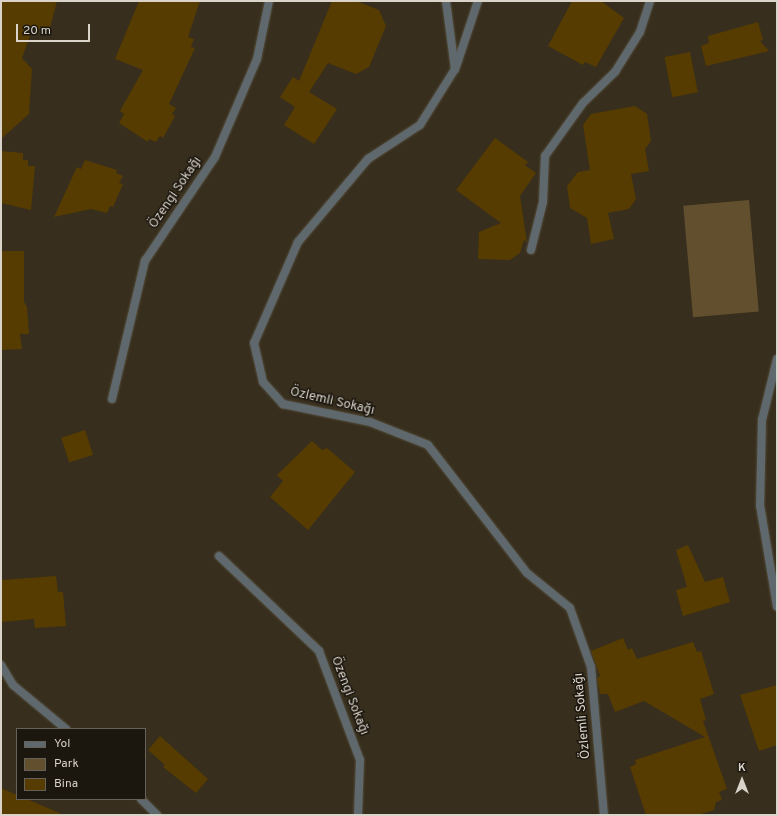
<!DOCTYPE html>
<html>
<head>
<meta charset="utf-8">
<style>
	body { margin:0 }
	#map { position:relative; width:778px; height:816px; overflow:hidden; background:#372e1d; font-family:Overpass,sans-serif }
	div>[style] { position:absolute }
	.green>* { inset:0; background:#624f2e; transform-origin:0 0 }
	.building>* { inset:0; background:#563c01; transform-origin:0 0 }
	.roads { filter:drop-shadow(0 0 1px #544c3c) drop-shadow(0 0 1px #544c3c) }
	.minor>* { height:8px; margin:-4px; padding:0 4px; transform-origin:4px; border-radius:4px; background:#5f696d }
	span { translate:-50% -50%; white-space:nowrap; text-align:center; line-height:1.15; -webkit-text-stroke:3px #1b170f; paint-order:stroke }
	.street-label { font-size:13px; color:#d9d3c9 }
	.frame { position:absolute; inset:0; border:2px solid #d9d3c9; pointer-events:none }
	.legend { position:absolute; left:16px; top:728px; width:130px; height:72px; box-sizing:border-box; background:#1b170f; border:1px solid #676259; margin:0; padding:5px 7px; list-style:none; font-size:12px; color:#d9d3c9 }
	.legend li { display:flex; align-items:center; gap:8px; height:20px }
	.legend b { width:20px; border:1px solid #676259 }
	.north { position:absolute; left:722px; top:760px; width:40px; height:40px; -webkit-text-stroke:3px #1b170f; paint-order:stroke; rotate:0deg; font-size:11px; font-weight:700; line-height:16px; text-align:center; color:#d9d3c9 }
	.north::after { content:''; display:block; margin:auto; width:14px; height:18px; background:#d9d3c9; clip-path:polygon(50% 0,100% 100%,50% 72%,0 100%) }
	.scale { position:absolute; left:16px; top:24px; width:74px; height:18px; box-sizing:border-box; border:2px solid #d9d3c9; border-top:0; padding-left:5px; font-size:12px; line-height:14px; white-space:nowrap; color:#d9d3c9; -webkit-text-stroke:3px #1b170f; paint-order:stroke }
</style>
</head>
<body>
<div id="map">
	<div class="green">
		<i style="left:749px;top:200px;width:112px;height:66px;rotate:85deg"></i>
	</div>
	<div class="building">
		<i style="clip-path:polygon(1px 1px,57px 1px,49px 32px,33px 27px,22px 58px,32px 69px,29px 114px,1px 139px)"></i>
		<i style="clip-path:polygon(139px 1px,200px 1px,188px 37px,194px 39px,191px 47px,195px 48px,169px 104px,176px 108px,172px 114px,175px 116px,163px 138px,160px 136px,156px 142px,149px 139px,148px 142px,119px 123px,124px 114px,120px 111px,143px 70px,115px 59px)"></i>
		<i style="clip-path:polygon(332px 1px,356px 1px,379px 10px,386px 26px,369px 67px,356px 74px,328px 63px,309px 92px,337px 109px,314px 144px,284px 125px,295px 107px,280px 97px,293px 77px,299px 81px)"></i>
		<i style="clip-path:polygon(572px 1px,601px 1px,624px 18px,596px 67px,585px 62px,583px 65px,548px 46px)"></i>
		<i style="clip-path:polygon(758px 22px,763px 40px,760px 41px,769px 51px,706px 66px,701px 46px,709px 43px,708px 36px)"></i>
		<i style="left:690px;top:52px;width:41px;height:26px;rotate:79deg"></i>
		<i style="clip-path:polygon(635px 106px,647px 114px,651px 141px,645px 149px,649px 171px,631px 174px,636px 199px,629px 209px,608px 213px,614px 239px,591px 244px,587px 218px,570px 208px,567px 186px,578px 172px,590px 170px,583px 125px,591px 114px)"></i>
		<i style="clip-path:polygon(495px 138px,528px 162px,525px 165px,536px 173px,520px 196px,527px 242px,524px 240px,520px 253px,510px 260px,478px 259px,479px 232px,501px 223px,456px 190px)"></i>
		<i style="clip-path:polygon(1px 151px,23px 153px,23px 160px,28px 160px,28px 166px,35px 166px,31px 210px,1px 203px)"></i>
		<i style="clip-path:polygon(85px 160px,117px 170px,116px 173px,123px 176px,119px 183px,123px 184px,113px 207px,110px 206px,107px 213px,91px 209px,54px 217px,77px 167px,81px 169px)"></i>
		<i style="clip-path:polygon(1px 251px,24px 251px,24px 302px,27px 307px,29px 334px,20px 334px,22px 349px,1px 350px)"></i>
		<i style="left:85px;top:430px;width:26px;height:25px;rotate:72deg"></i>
		<i style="clip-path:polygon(312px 441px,322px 450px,327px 448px,355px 472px,308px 530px,270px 497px,283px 481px,277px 475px)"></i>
		<i style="clip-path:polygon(688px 545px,705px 582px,723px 577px,730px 602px,683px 616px,676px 590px,687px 587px,676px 550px)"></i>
		<i style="clip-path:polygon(56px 576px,58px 592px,63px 592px,66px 626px,35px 628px,34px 619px,1px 622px,1px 580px)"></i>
		<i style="clip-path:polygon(623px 638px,628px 650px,632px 648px,637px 659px,693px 642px,697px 652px,701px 651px,714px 694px,700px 699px,706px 720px,703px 721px,727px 789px,719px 792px,722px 800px,716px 802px,714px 810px,698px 815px,646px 815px,630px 767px,636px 764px,635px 760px,705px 737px,644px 701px,615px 712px,608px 694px,600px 694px,597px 678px,600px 676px,591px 651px)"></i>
		<i style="clip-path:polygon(777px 685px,777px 745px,759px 751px,740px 695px)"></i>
		<i style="clip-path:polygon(160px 736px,208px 779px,196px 793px,163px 767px,165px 765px,148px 750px)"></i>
		<i style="clip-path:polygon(1px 788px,17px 795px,17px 799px,27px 799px,64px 815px,1px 815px)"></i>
	</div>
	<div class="roads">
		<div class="minor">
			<i style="left:446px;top:1px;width:69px;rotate:82.5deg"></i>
			<i style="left:455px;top:69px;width:66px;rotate:122deg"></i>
			<i style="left:420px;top:125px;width:62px;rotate:146.8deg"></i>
			<i style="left:368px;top:159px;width:109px;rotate:130.1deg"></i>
			<i style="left:298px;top:242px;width:110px;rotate:113.5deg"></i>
			<i style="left:254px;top:343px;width:40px;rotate:77deg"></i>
			<i style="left:263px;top:382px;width:30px;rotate:48deg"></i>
			<i style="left:283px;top:404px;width:89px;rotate:11.7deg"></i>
			<i style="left:370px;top:422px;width:62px;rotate:21.6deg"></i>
			<i style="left:428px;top:445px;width:162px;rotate:52.3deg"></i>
			<i style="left:527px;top:573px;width:55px;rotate:39.1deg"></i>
			<i style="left:570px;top:608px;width:63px;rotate:70.4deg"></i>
			<i style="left:591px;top:667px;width:149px;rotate:85deg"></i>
			<i style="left:456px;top:67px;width:70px;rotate:-71.6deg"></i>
			<i style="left:531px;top:250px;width:49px;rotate:-76deg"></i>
			<i style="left:543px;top:202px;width:46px;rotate:-87.5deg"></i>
			<i style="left:545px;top:156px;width:65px;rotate:-54.4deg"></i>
			<i style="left:583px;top:103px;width:45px;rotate:-44.1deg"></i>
			<i style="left:615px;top:72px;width:47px;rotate:-58deg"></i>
			<i style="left:640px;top:32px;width:33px;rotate:-72deg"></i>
			<i style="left:777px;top:359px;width:63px;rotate:103.8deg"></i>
			<i style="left:762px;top:420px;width:85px;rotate:91.3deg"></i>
			<i style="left:760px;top:505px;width:103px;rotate:80.5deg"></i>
			<i style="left:112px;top:399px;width:142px;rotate:-76.6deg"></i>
			<i style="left:145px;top:261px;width:125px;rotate:-56.1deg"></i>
			<i style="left:215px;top:157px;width:107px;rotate:-66.8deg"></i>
			<i style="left:257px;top:59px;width:59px;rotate:-78.3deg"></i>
			<i style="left:219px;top:556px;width:138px;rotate:43.5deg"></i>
			<i style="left:319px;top:651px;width:116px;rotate:69.4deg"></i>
			<i style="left:360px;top:760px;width:55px;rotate:92.1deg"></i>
			<i style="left:1px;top:665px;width:23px;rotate:59deg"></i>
			<i style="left:13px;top:685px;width:69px;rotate:39.7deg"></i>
			<i style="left:141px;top:799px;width:23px;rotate:45deg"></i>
		</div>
	</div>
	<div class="street-label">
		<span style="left:176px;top:193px;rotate:-56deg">Özengi Sokağı</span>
		<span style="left:332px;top:402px;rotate:13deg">Özlemli Sokağı</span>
		<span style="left:349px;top:696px;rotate:69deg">Özengi Sokağı</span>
		<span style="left:583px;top:716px;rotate:-95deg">Özlemli Sokağı</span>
	</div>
	<div class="frame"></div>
	<ul class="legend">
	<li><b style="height:5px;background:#5f696d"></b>Yol</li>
	<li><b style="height:11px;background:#624f2e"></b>Park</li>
	<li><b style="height:11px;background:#563c01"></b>Bina</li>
	</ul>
	<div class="north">K</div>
	<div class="scale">20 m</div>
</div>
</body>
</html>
